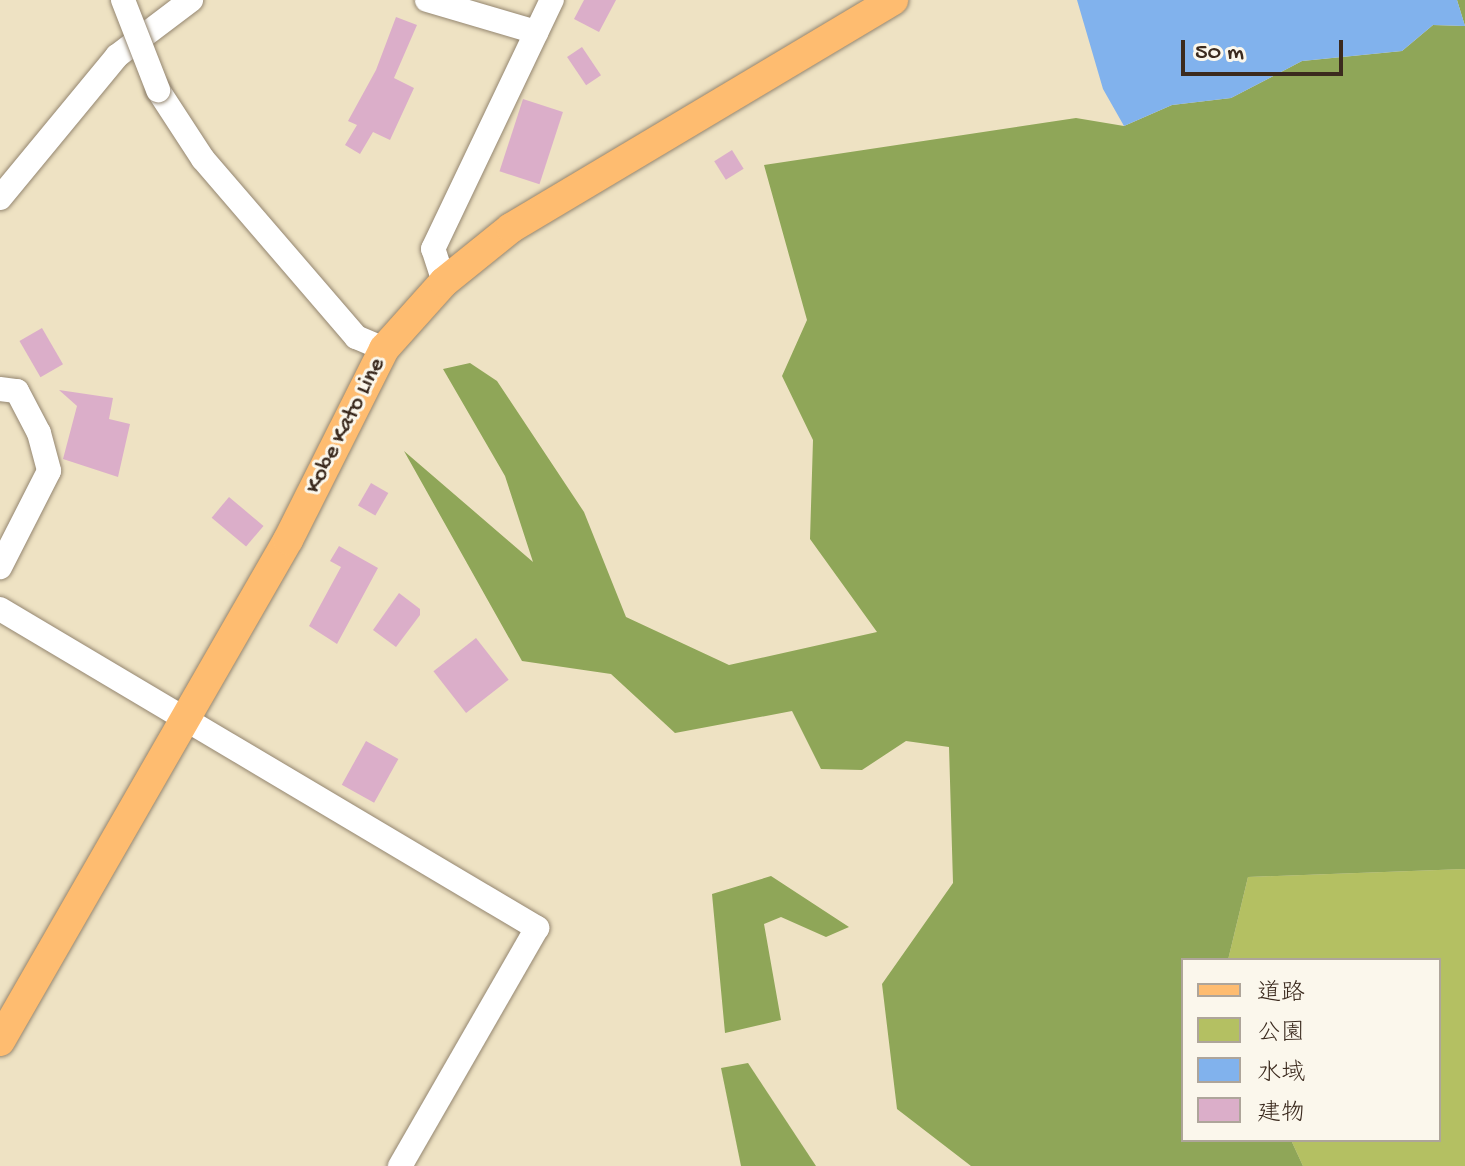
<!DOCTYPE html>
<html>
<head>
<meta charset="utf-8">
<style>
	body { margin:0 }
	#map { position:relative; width:1465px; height:1166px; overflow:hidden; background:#eee2c3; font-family:"Gochi Hand","Klee One",sans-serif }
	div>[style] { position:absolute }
	.green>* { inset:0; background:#b4c062 }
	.forest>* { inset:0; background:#8fa658 }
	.water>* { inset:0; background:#81b2ed }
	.building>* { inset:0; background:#dbaec9; transform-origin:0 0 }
	.roads { filter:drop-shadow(0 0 2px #948670) drop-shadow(0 0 2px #948670) }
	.minor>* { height:24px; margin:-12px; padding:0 12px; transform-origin:12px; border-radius:12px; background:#fff }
	.major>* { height:30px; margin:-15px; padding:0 15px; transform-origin:15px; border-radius:15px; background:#febc70 }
	.bridges { filter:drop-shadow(0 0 2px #948670) drop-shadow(0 0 2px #948670) }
	.minor-bridge>* { height:24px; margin:-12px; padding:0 12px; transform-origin:12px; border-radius:12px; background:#fff }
	span { translate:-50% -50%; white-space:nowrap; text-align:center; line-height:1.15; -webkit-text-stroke:6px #fbf7ec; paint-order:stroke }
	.street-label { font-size:24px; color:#3b2a1e }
	.legend { position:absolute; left:1181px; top:958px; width:260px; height:184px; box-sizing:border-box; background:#fbf7ec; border:2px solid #aea59a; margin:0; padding:10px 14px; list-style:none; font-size:24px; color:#3b2a1e }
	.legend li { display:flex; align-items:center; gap:16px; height:40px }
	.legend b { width:40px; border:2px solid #aea59a }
	.scale { position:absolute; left:1181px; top:40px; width:162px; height:36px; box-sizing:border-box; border:4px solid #3b2a1e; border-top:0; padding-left:10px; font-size:24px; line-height:28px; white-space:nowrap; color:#3b2a1e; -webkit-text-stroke:6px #fbf7ec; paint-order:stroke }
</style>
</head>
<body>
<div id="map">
	<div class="green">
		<i style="clip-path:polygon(1465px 869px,1465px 1166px,1303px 1166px,1291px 1140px,1439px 1140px,1439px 960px,1228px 960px,1248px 877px)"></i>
	</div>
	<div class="forest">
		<i style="clip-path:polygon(1457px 0,1465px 0,1465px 869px,1248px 877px,1228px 960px,1183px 960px,1183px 1140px,1291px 1140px,1303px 1166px,971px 1166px,897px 1109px,882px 984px,953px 883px,949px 747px,906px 741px,862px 770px,821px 769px,792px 711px,675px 733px,611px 674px,522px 661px,404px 451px,533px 562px,505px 476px,443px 369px,470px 363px,497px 381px,584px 512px,626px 617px,729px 665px,877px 632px,810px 539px,813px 440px,782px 376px,807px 320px,764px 165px,1076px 118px,1124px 126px,1172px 105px,1231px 98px,1302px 61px,1402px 51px,1433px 25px,1465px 26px)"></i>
		<i style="clip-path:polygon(771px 876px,849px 927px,826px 937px,781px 917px,764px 924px,781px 1020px,725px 1033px,712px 894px)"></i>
		<i style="clip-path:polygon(748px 1063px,816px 1166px,741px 1166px,721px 1068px)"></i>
	</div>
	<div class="water">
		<i style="clip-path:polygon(1077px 0,1457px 0,1465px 26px,1433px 25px,1402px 51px,1302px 61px,1231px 98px,1172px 105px,1124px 126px,1103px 89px)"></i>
	</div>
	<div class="building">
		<i style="clip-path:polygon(584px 0,616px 0,599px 32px,574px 19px)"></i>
		<i style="clip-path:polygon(396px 17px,417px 25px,394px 78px,414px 88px,390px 140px,373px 132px,360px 154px,345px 145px,357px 125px,348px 121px,376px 70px)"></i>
		<i style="left:582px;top:47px;width:34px;height:18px;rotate:56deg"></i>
		<i style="left:523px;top:99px;width:42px;height:76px;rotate:18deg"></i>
		<i style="left:732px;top:150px;width:22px;height:21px;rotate:58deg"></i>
		<i style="left:42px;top:328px;width:42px;height:26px;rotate:60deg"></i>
		<i style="clip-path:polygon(59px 390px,113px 398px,109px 419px,130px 424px,118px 477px,63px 459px,77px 406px)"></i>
		<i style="left:371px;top:483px;width:20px;height:26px;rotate:30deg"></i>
		<i style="left:229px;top:497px;width:45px;height:27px;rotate:40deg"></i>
		<i style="clip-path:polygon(339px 546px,378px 568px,337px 644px,309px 626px,341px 567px,330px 561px)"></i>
		<i style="clip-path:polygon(399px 593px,420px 609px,420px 615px,396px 647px,373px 630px)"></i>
		<i style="left:476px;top:638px;width:53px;height:54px;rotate:52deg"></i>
		<i style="left:366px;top:741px;width:37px;height:50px;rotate:29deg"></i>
	</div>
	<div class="roads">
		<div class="minor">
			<i style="left:427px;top:0;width:114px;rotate:16.4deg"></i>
			<i style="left:158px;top:90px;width:82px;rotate:56.9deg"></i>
			<i style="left:203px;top:159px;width:235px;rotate:49.3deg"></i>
			<i style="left:356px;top:337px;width:30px;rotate:23deg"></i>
			<i style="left:0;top:198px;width:184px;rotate:-50.5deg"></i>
			<i style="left:117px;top:56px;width:93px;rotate:-37.1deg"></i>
			<i style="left:444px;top:282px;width:35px;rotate:-108deg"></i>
			<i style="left:433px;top:249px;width:276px;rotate:-64.5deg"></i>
			<i style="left:0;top:389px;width:17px;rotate:7deg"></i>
			<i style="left:17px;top:391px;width:47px;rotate:62.4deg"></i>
			<i style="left:39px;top:433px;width:39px;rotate:75deg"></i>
			<i style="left:49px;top:471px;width:108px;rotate:117deg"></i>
			<i style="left:0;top:609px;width:625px;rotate:30.71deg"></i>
			<i style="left:537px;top:928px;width:275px;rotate:119.9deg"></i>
		</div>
		<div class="major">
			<i style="left:0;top:1041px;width:578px;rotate:-60.11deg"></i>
			<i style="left:288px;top:540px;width:214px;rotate:-63.3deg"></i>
			<i style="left:384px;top:349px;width:90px;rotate:-48.2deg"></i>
			<i style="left:444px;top:282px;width:86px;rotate:-38.9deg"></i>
			<i style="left:511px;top:228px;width:445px;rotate:-30.8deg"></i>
		</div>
	</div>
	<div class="bridges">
		<div class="minor-bridge">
			<i style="left:123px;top:0;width:97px;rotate:68.7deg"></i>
		</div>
	</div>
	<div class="street-label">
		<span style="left:346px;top:426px;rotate:-63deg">Kobe Kato Line</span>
	</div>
	<ul class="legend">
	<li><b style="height:10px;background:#febc70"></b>道路</li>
	<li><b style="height:22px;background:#b4c062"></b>公園</li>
	<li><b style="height:22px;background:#81b2ed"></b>水域</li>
	<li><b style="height:22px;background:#dbaec9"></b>建物</li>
	</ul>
	<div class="scale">50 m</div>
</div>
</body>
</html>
